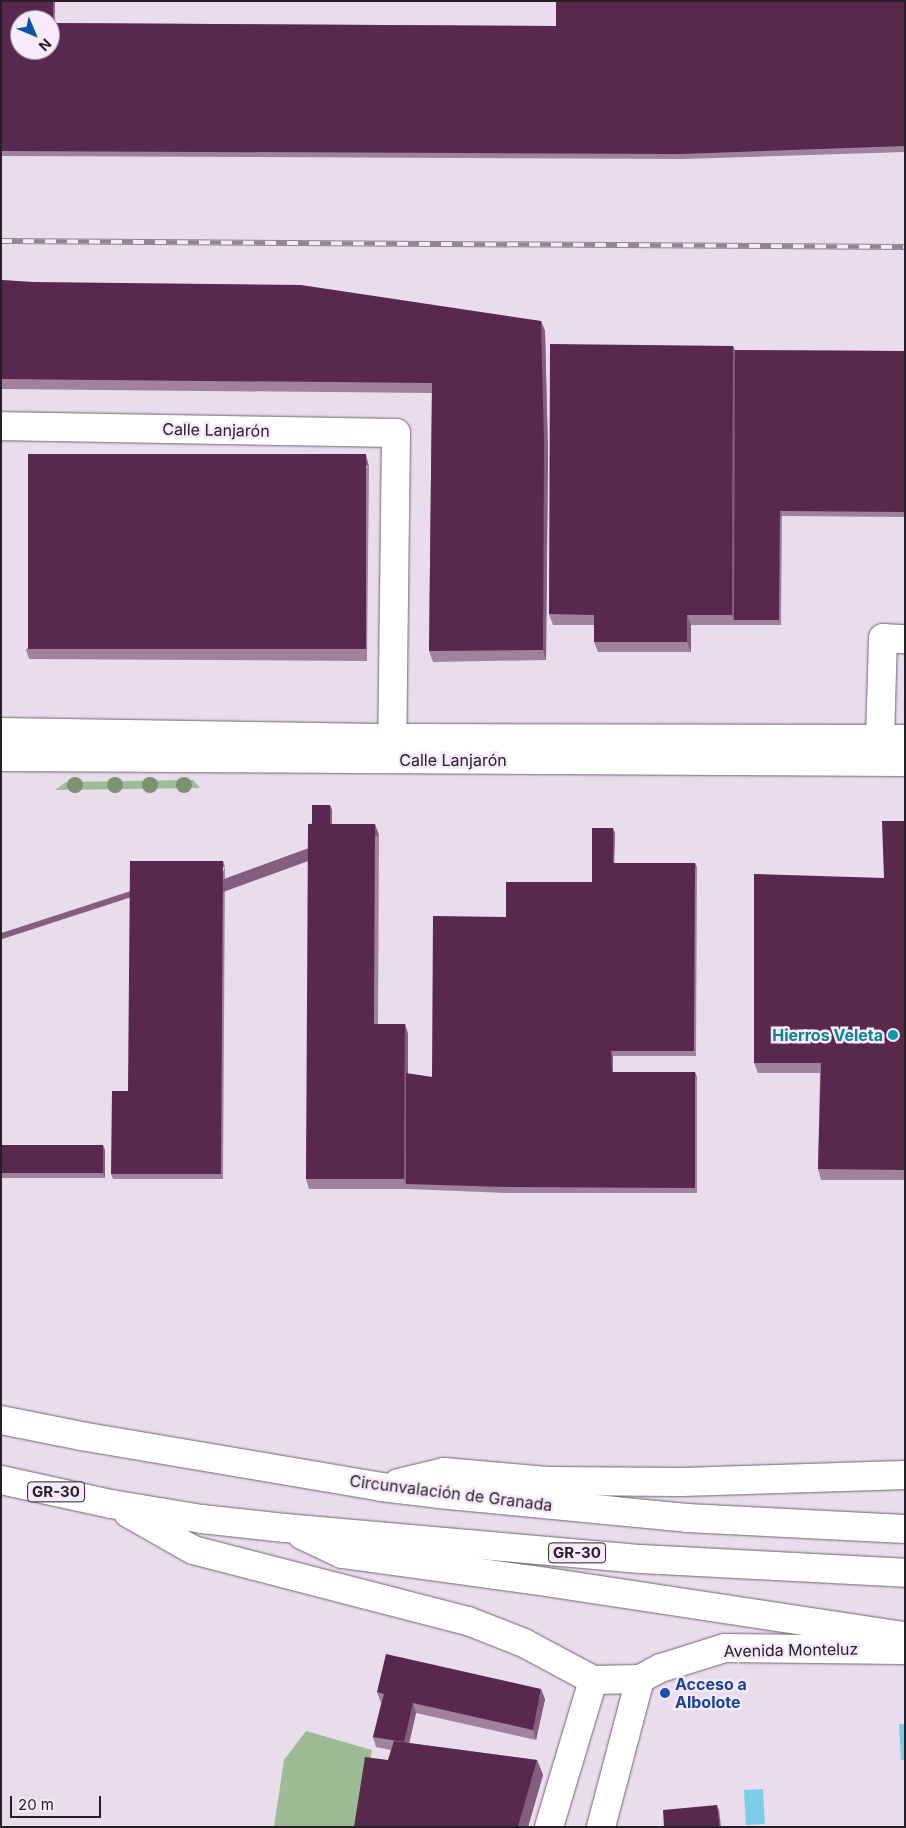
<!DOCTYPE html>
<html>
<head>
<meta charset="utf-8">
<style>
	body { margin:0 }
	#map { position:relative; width:906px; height:1828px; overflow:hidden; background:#e9dcec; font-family:Inter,sans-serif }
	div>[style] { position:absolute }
	.green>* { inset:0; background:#9dbb94 }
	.water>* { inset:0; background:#7dcce9; transform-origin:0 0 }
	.roads { filter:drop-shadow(0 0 1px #6f6472) drop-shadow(0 0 1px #6f6472) }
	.street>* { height:28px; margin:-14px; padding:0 14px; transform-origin:14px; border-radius:14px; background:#fff }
	.secondary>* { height:28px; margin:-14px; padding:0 14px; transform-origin:14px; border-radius:14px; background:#fff }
	.highway>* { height:28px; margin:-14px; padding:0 14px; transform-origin:14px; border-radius:14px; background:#fff }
	.rail>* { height:5.5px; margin-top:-2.75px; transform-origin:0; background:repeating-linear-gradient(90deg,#f6e9fa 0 11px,#8f8691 0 22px); box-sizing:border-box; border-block:1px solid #8f8691 }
	.trees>* { width:16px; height:16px; margin:-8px; border-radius:50%; background:#7c9372 }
	.wall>* { inset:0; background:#a0829c }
	.shaded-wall>* { inset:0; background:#845e7d; transform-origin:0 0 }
	.building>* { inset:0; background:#58284d; transform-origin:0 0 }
	.dots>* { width:14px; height:14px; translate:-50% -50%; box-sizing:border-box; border:2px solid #f6e9fa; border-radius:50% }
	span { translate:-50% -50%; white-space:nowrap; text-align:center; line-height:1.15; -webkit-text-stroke:5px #f6e9fa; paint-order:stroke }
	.shield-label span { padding:1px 4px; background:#f6e9fa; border:1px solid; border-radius:4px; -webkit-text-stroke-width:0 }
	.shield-label { font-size:15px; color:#252127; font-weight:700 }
	.street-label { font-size:16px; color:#252127 }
	.culture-label { font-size:16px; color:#0d838f; font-weight:700 }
	.right { translate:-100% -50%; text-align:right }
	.transit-label { font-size:16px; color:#164399; font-weight:700 }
	.left { translate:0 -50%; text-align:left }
	.frame { position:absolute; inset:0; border:2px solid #252127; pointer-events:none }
	.north { position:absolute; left:10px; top:10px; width:50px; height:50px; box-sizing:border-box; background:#f6e9fa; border:1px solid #a299a6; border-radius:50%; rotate:135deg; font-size:14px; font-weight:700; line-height:20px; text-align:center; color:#252127 }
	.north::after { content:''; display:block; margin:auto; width:18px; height:22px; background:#0954a3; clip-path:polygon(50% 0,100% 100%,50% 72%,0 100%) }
	.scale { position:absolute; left:10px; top:1796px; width:91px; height:22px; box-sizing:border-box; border:2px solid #252127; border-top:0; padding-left:6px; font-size:15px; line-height:18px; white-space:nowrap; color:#252127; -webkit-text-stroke:4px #f6e9fa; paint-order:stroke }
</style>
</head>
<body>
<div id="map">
	<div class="green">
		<i style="clip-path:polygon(193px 780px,200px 788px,55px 790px,66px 782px)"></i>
		<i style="clip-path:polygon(306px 1731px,372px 1750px,360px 1827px,274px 1827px,284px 1760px)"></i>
	</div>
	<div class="water">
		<i style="clip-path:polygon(899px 1724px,905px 1724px,905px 1760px,901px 1760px)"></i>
		<i style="left:763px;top:1789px;width:35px;height:19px;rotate:87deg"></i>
	</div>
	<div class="roads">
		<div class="street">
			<i style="left:1px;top:426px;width:395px;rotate:1deg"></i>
			<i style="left:396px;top:433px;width:326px;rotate:90.7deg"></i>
			<i style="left:880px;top:739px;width:101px;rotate:-88.3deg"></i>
			<i style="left:883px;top:638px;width:22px;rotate:3deg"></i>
		</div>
		<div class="secondary">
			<i style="left:1px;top:732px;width:393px;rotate:0.9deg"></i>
			<i style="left:394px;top:738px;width:511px;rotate:0.11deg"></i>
			<i style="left:1px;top:757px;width:904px;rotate:0.32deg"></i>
			<i style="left:549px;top:1827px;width:153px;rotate:-73.3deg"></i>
			<i style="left:593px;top:1680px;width:47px;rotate:-1.2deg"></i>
			<i style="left:640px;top:1679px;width:24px;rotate:-28deg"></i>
			<i style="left:661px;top:1668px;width:67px;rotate:-17.4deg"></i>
			<i style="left:725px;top:1648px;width:180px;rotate:0.6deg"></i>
			<i style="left:601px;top:1827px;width:153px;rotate:-75.2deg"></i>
		</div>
		<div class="highway">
			<i style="left:1px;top:1420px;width:82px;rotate:11.3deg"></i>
			<i style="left:81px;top:1436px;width:304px;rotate:9.6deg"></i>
			<i style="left:381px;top:1487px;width:58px;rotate:6.9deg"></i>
			<i style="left:439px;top:1494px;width:249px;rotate:5.5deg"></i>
			<i style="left:687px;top:1518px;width:218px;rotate:2.9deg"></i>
			<i style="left:1px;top:1480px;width:113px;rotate:12.3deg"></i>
			<i style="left:111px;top:1504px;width:92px;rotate:9.4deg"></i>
			<i style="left:202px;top:1519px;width:83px;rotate:6.2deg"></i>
			<i style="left:285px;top:1528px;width:357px;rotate:5deg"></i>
			<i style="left:641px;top:1559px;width:264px;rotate:3deg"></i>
			<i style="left:398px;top:1483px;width:47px;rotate:-13.4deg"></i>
			<i style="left:444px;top:1472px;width:103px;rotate:5deg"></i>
			<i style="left:547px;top:1481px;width:135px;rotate:0.4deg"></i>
			<i style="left:682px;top:1482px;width:223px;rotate:-1.8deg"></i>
			<i style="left:128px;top:1513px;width:75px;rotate:29.6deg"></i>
			<i style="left:193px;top:1550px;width:284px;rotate:14.5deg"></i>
			<i style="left:468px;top:1621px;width:60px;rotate:21.4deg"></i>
			<i style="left:524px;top:1643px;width:78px;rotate:28.2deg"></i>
			<i style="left:302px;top:1535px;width:44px;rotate:25.4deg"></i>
			<i style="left:342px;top:1554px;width:193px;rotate:7.8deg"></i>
			<i style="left:533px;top:1580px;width:376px;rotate:8.6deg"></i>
		</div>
	</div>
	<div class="rail">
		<i style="left:1px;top:241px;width:904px;rotate:0.38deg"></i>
	</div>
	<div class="trees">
		<i style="left:75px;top:785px"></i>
		<i style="left:115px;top:785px"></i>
		<i style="left:150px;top:785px"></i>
		<i style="left:184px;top:785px"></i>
	</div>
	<div class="wall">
		<i style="clip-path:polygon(1px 1px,55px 1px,55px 23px,556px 26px,905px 1px,905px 152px,683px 159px,1px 156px)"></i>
		<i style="clip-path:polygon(1px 280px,541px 321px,545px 331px,548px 453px,546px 660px,433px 662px,429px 651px,432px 393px,1px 389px)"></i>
		<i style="clip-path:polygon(733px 346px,735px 350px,905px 351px,905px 517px,782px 516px,781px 625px,691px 625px,691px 652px,598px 652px,594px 642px,594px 625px,553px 625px,549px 614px)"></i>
		<i style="clip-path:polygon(369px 466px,367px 661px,29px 659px,26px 649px)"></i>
		<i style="clip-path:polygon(330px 805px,332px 810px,332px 824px,379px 835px,378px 1024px,405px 1024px,408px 1034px,408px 1074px,432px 1077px,506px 917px,592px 882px,615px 833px,614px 863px,695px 863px,697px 868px,696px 1056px,613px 1056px,613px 1072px,697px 1077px,697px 1193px,507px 1193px,408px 1189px,309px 1189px,306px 1179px,311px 824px)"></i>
		<i style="clip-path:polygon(905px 821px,905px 1180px,821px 1180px,818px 1169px,820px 1073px,758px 1073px,754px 1063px,884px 878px)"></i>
		<i style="clip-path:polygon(225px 867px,223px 1179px,113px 1179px,111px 1174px,128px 1091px)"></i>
		<i style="clip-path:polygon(1px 1145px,105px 1150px,105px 1178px,1px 1178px)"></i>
		<i style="clip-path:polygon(377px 1692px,545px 1699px,536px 1740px,416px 1713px,409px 1743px,537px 1760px,543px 1775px,528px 1827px,354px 1827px,388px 1760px,391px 1750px,376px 1747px,373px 1737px,381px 1703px)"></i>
	</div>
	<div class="shaded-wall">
		<i style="clip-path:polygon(53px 1px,55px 1px,54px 29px,53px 23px)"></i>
		<i style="clip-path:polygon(541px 321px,545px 331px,548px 453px,546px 660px,543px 650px)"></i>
		<i style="clip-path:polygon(733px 346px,737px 356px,734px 620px,732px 615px)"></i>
		<i style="left:366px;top:455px;width:11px;height:196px;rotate:75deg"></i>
		<i style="left:780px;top:511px;width:5px;height:109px;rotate:68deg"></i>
		<i style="clip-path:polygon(687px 615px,691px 625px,691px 652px,687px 642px)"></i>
		<i style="clip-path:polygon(330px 805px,332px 810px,332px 829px,330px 824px)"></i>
		<i style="left:375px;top:824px;width:12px;height:200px;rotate:70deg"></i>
		<i style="clip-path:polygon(613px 828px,615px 833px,614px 868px,613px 863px)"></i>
		<i style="left:223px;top:861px;width:6px;height:313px;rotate:72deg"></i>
		<i style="left:695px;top:863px;width:5px;height:188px;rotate:68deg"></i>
		<i style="clip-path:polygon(405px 1024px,408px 1034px,408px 1184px,406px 1184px,404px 1179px)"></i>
		<i style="clip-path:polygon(611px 1051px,613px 1056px,613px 1077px,612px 1072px)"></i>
		<i style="left:695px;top:1072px;width:5px;height:116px;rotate:68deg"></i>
		<i style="clip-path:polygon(103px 1145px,105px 1150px,105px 1178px,103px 1173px)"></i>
		<i style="clip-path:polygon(541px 1689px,545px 1699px,536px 1740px,533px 1730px)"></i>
		<i style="clip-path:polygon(413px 1703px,416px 1713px,407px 1753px,403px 1743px)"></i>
		<i style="clip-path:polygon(537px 1760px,543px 1775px,528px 1827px,518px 1827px)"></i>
		<i style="clip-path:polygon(717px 1805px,719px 1810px,721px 1827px,720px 1827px)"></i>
	</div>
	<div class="building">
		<i style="clip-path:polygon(evenodd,1px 1px,53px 1px,53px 23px,556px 26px,556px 1px,905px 1px,905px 146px,681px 154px,1px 151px,1px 1px,20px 20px,50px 20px,50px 50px,20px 50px,20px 20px)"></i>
		<i style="clip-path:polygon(1px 280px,33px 282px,301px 285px,541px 321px,544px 443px,543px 650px,429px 651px,432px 383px,1px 379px)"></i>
		<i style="clip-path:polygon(550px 344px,733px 346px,732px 615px,687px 615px,687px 642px,594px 642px,594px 615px,549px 614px)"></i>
		<i style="clip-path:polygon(735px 350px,905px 351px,905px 512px,780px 511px,779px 620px,734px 620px)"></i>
		<i style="left:28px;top:454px;width:338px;height:195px"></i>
		<i style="left:312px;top:805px;width:18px;height:19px"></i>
		<i style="clip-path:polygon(882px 821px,905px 821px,905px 1170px,818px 1169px,821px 1063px,754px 1063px,754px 874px,884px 878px)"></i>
		<i style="clip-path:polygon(308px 824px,375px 824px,374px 1024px,405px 1024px,404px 1179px,306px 1179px)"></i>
		<i style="clip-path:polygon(592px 828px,613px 828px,613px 863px,695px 863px,694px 1051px,611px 1051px,612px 1072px,695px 1072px,695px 1188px,505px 1187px,406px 1184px,406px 1073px,432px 1077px,433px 916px,506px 917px,506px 882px,592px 882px)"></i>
		<i style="clip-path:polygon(130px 861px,223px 861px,221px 1174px,111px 1174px,112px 1091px,128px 1091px)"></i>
		<i style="left:1px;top:1145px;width:102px;height:28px"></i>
		<i style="clip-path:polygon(386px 1654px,541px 1689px,533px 1730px,413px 1703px,404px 1742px,373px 1737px,384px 1694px,377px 1692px)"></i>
		<i style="clip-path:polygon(394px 1741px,537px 1760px,518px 1827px,354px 1827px,365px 1757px,388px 1760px)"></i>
		<i style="clip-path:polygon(717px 1805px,720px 1827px,664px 1827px,663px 1810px)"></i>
	</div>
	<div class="dots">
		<i style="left:893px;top:1035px;background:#0f9aa8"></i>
		<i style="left:665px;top:1693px;background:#1a4fb4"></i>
	</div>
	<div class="shield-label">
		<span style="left:56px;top:1492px">GR-30</span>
		<span style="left:577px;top:1553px">GR-30</span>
	</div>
	<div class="street-label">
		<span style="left:216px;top:430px;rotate:1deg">Calle Lanjarón</span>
		<span style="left:453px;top:760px">Calle Lanjarón</span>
		<span style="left:451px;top:1493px;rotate:7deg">Circunvalación de Granada</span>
		<span style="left:791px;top:1650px;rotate:-1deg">Avenida Monteluz</span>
	</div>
	<div class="culture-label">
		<span class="right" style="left:883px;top:1035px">Hierros Veleta</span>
	</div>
	<div class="transit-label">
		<span class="left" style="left:675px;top:1693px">Acceso a<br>Albolote</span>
	</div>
	<div class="frame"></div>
	<div class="north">N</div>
	<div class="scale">20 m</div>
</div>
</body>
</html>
